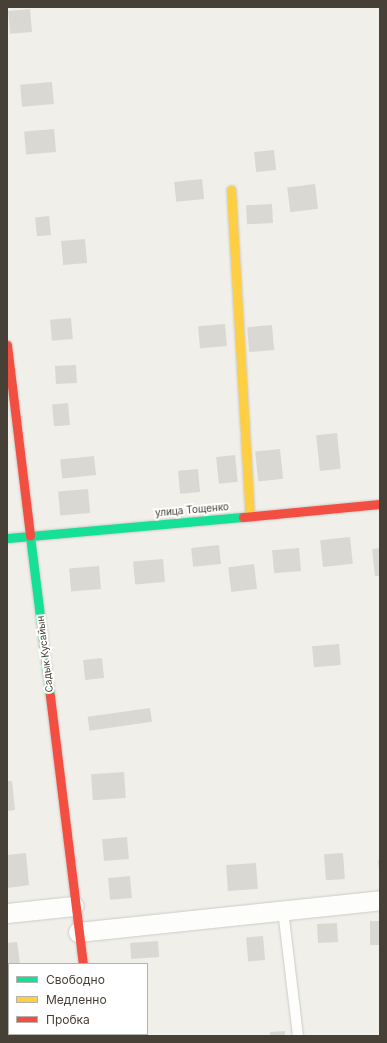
<!DOCTYPE html>
<html>
<head>
<meta charset="utf-8">
<style>
	body { margin:0 }
	#map { position:relative; width:387px; height:1043px; overflow:hidden; background:#f1efea; font-family:Inter,sans-serif }
	div>[style] { position:absolute }
	.building>* { inset:0; background:#dad8d2; transform-origin:0 0 }
	.roads { filter:drop-shadow(0 0 1px #cdcbc6) drop-shadow(0 0 1px #cdcbc6) }
	.lane>* { height:10px; margin:-5px; padding:0 5px; transform-origin:5px; border-radius:5px; background:#fdfdfc }
	.street>* { height:19px; margin:-9.5px; padding:0 9.5px; transform-origin:9.5px; border-radius:9.5px; background:#fdfdfc }
	.fast>* { height:9px; margin:-4.5px; padding:0 4.5px; transform-origin:4.5px; border-radius:4.5px; background:#16e098 }
	.slow>* { height:9px; margin:-4.5px; padding:0 4.5px; transform-origin:4.5px; border-radius:4.5px; background:#ffcf43 }
	.jam>* { height:9px; margin:-4.5px; padding:0 4.5px; transform-origin:4.5px; border-radius:4.5px; background:#f24e42 }
	span { translate:-50% -50%; white-space:nowrap; text-align:center; line-height:1.15; -webkit-text-stroke:4px #fff; paint-order:stroke }
	.street-label { font-size:10px; color:#474036 }
	.frame { position:absolute; inset:0; border:8px solid #474036; pointer-events:none }
	.legend { position:absolute; left:8px; top:963px; width:140px; height:72px; box-sizing:border-box; background:#fff; border:1px solid #b5b3af; margin:0; padding:5px 7px; list-style:none; font-size:12px; color:#474036 }
	.legend li { display:flex; align-items:center; gap:8px; height:20px }
	.legend b { width:20px; border:1px solid #b5b3af }
</style>
</head>
<body>
<div id="map">
	<div class="building">
		<i style="left:30px;top:9px;width:23px;height:22px;rotate:85deg"></i>
		<i style="left:52px;top:82px;width:22px;height:32px;rotate:85deg"></i>
		<i style="left:54px;top:129px;width:23px;height:30px;rotate:85deg"></i>
		<i style="left:274px;top:150px;width:20px;height:20px;rotate:84deg"></i>
		<i style="left:202px;top:179px;width:20px;height:28px;rotate:84deg"></i>
		<i style="left:315px;top:184px;width:25px;height:28px;rotate:83deg"></i>
		<i style="left:272px;top:204px;width:19px;height:26px;rotate:87deg"></i>
		<i style="left:49px;top:216px;width:19px;height:14px;rotate:84deg"></i>
		<i style="left:85px;top:239px;width:24px;height:24px;rotate:85deg"></i>
		<i style="left:71px;top:318px;width:21px;height:21px;rotate:85deg"></i>
		<i style="left:225px;top:324px;width:22px;height:27px;rotate:85deg"></i>
		<i style="left:272px;top:325px;width:25px;height:25px;rotate:85deg"></i>
		<i style="left:76px;top:365px;width:18px;height:21px;rotate:87deg"></i>
		<i style="left:68px;top:403px;width:22px;height:16px;rotate:85deg"></i>
		<i style="left:337px;top:433px;width:36px;height:21px;rotate:84deg"></i>
		<i style="left:280px;top:449px;width:30px;height:25px;rotate:84deg"></i>
		<i style="left:235px;top:455px;width:27px;height:19px;rotate:84deg"></i>
		<i style="left:94px;top:456px;width:19px;height:34px;rotate:84deg"></i>
		<i style="left:198px;top:469px;width:23px;height:20px;rotate:85deg"></i>
		<i style="left:88px;top:489px;width:24px;height:30px;rotate:85deg"></i>
		<i style="left:350px;top:537px;width:27px;height:30px;rotate:84deg"></i>
		<i style="left:219px;top:545px;width:19px;height:28px;rotate:84deg"></i>
		<i style="left:299px;top:548px;width:23px;height:27px;rotate:85deg"></i>
		<i style="clip-path:polygon(380px 548px,380px 576px,375px 576px,372px 549px)"></i>
		<i style="left:163px;top:559px;width:23px;height:30px;rotate:85deg"></i>
		<i style="left:254px;top:564px;width:25px;height:26px;rotate:83deg"></i>
		<i style="left:99px;top:566px;width:23px;height:30px;rotate:85deg"></i>
		<i style="left:339px;top:644px;width:21px;height:27px;rotate:85deg"></i>
		<i style="left:102px;top:658px;width:20px;height:19px;rotate:84deg"></i>
		<i style="left:150px;top:708px;width:14px;height:63px;rotate:82deg"></i>
		<i style="left:124px;top:772px;width:26px;height:33px;rotate:86deg"></i>
		<i style="clip-path:polygon(7px 781px,12px 781px,15px 810px,7px 811px)"></i>
		<i style="left:127px;top:837px;width:22px;height:25px;rotate:85deg"></i>
		<i style="clip-path:polygon(26px 853px,29px 885px,7px 888px,7px 855px)"></i>
		<i style="left:343px;top:853px;width:26px;height:19px;rotate:86deg"></i>
		<i style="clip-path:polygon(378px 860px,380px 860px,380px 871px,379px 871px)"></i>
		<i style="left:256px;top:863px;width:26px;height:30px;rotate:86deg"></i>
		<i style="left:130px;top:876px;width:22px;height:22px;rotate:85deg"></i>
		<i style="left:380px;top:921px;width:24px;height:10px;rotate:90deg"></i>
		<i style="left:337px;top:923px;width:19px;height:20px;rotate:87deg"></i>
		<i style="left:263px;top:936px;width:24px;height:17px;rotate:85deg"></i>
		<i style="left:158px;top:941px;width:16px;height:28px;rotate:86deg"></i>
		<i style="clip-path:polygon(17px 942px,20px 964px,9px 964px,7px 978px,7px 943px)"></i>
		<i style="clip-path:polygon(285px 1031px,285px 1036px,270px 1036px,270px 1032px)"></i>
	</div>
	<div class="roads">
		<div class="lane">
			<i style="left:283px;top:910px;width:127px;rotate:83.2deg"></i>
		</div>
		<div class="street">
			<i style="left:7px;top:913px;width:67px;rotate:-6deg"></i>
			<i style="left:78px;top:932px;width:304px;rotate:-6deg"></i>
			<i style="left:94px;top:1034px;width:2px;rotate:90deg"></i>
		</div>
		<div class="fast">
			<i style="left:30px;top:536px;width:161px;rotate:82.9deg"></i>
			<i style="left:7px;top:538px;width:237px;rotate:-5.1deg"></i>
		</div>
		<div class="slow">
			<i style="left:231px;top:190px;width:327px;rotate:86.7deg"></i>
		</div>
		<div class="jam">
			<i style="left:7px;top:345px;width:192px;rotate:83.1deg"></i>
			<i style="left:243px;top:517px;width:138px;rotate:-5.4deg"></i>
			<i style="left:50px;top:696px;width:270px;rotate:83deg"></i>
		</div>
	</div>
	<div class="street-label">
		<span style="left:192px;top:510px;rotate:-5deg">улица Тощенко</span>
		<span style="left:45px;top:654px;rotate:-97deg">Садык Кусайын</span>
	</div>
	<div class="frame"></div>
	<ul class="legend">
	<li><b style="height:5px;background:#16e098"></b>Свободно</li>
	<li><b style="height:5px;background:#ffcf43"></b>Медленно</li>
	<li><b style="height:5px;background:#f24e42"></b>Пробка</li>
	</ul>
</div>
</body>
</html>
